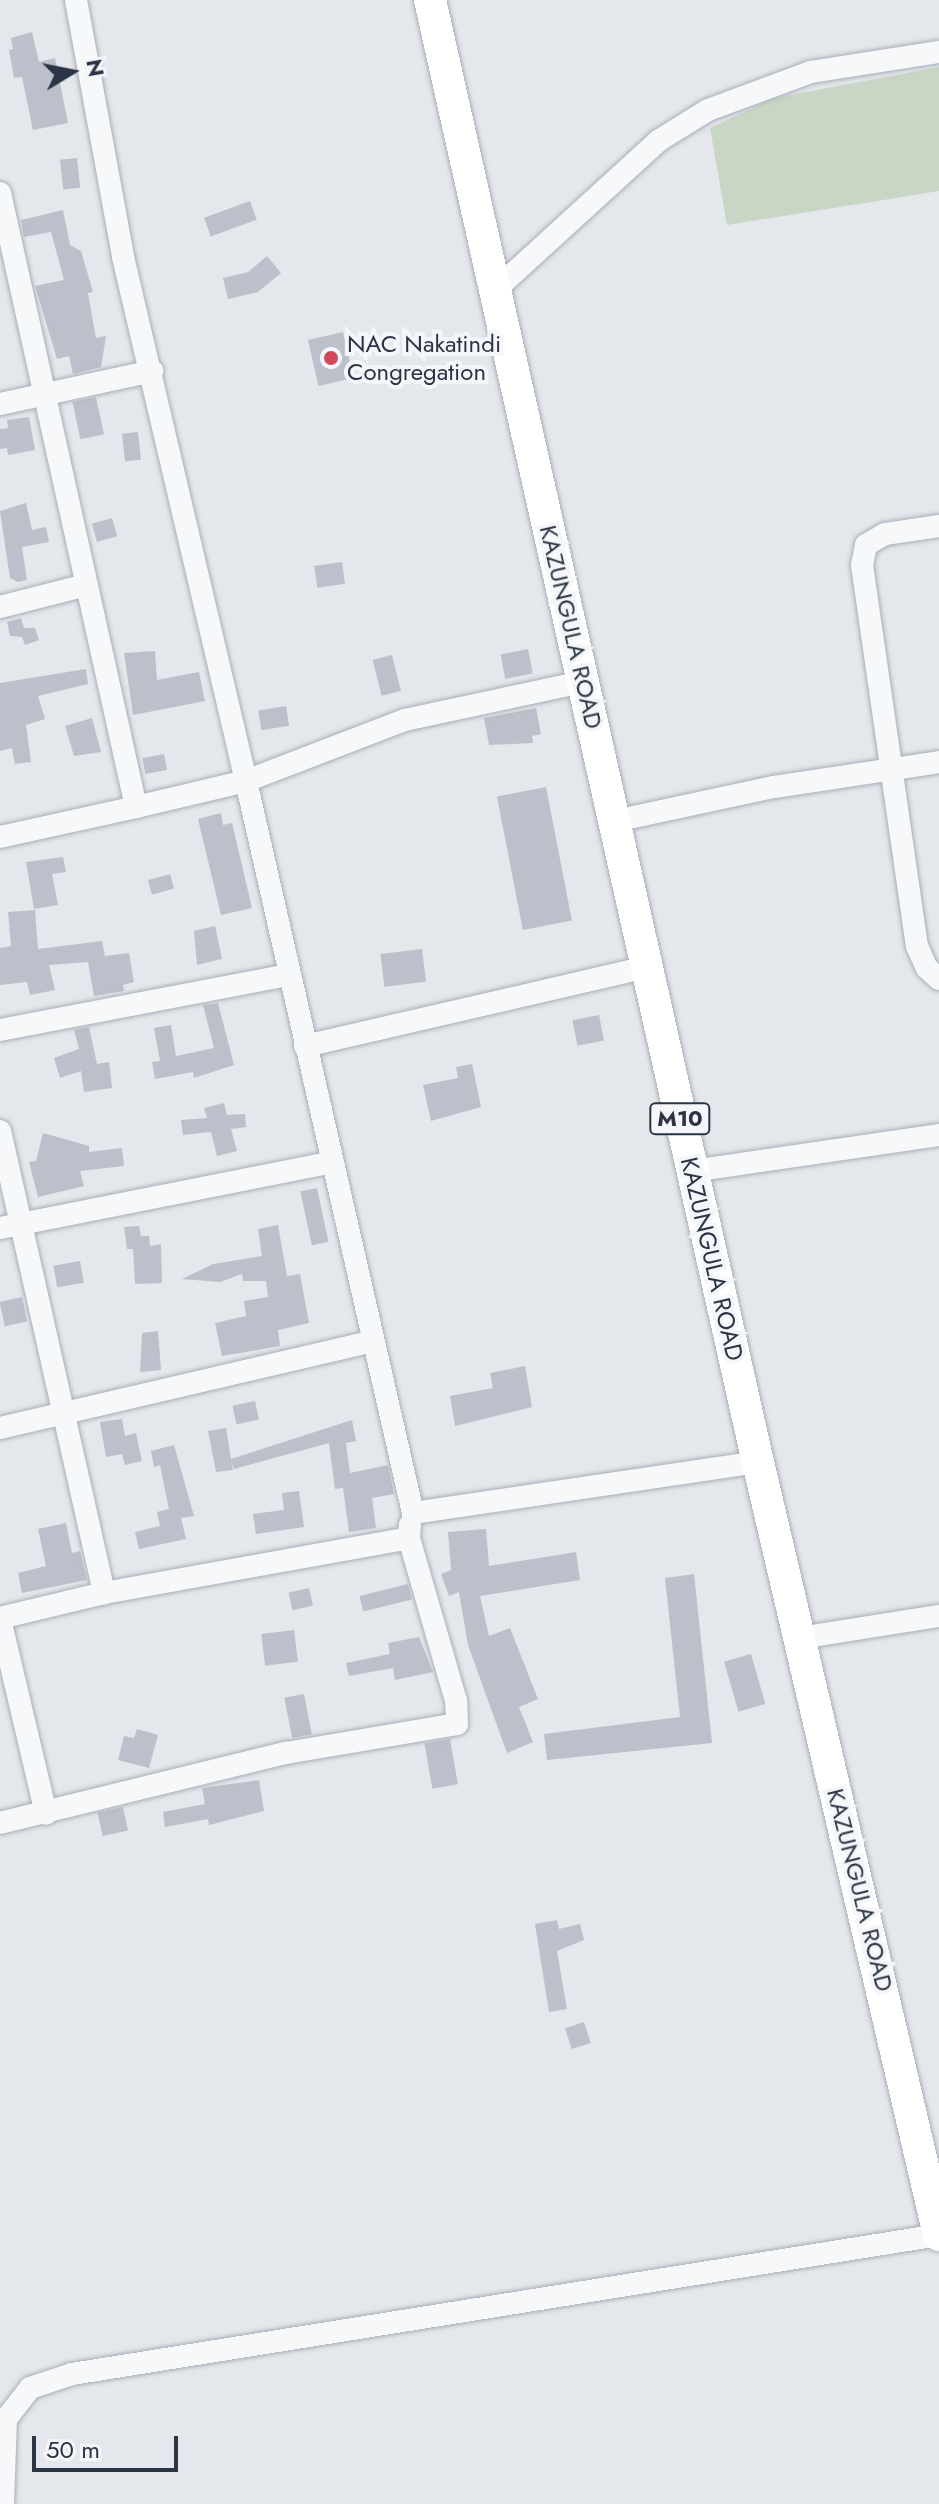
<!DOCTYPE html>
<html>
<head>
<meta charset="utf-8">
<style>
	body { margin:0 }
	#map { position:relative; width:939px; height:2504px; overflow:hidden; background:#e4e7ec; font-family:Jost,sans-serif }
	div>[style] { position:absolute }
	.green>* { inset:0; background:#c9d6c5 }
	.building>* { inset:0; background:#bbc0ca; transform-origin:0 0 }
	.roads { filter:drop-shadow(0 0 2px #a9aeb7) drop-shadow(0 0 2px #a9aeb7) }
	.minor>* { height:22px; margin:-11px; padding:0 11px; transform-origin:11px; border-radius:11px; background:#f7f8fa }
	.highway>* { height:32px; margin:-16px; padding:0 16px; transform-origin:16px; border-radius:16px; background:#fff }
	.dots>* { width:22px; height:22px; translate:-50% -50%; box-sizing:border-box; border:4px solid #f4f6f9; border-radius:50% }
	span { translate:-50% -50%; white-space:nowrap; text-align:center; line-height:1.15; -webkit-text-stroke:8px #f4f6f9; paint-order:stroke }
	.shield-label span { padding:2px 6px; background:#f4f6f9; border:2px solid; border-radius:6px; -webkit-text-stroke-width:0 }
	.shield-label { font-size:22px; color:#2b3445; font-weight:700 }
	.poi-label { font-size:24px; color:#2b3445 }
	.left { translate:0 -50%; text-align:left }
	.street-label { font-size:24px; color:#2b3445 }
	.north { position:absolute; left:32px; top:32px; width:80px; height:80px; -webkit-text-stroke:6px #f4f6f9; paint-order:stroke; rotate:80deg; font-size:22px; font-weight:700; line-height:32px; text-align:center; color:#2b3445 }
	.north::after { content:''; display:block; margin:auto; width:28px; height:36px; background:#2b3445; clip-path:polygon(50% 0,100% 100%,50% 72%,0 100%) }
	.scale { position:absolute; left:32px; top:2436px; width:146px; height:36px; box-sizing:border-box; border:4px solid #2b3445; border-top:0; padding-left:10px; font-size:24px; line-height:28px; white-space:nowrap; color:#2b3445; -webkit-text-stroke:6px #f4f6f9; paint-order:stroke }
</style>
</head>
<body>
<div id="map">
	<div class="green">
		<i style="clip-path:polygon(939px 67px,939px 191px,727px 225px,710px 128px,774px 98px)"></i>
	</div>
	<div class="building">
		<i style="clip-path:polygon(32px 32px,39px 62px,55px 58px,68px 123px,33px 130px,22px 77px,14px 78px,9px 50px,13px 49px,11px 38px)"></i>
		<i style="left:77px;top:158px;width:30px;height:17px;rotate:84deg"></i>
		<i style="left:250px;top:201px;width:20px;height:49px;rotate:70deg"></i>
		<i style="clip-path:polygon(63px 210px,70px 245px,81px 251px,93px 292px,88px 293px,96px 338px,106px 336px,101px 367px,73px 374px,69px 356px,57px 359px,35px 286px,64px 280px,51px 232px,24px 237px,21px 220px)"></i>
		<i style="clip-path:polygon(267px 256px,281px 273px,258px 292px,228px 299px,223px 278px,248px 272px)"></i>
		<i style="left:343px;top:332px;width:47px;height:36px;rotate:77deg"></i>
		<i style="left:96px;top:397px;width:38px;height:24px;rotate:78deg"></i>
		<i style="clip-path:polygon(29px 417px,35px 450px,8px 455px,7px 448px,0 449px,0 429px,8px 428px,7px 420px)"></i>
		<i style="left:138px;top:432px;width:28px;height:16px;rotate:84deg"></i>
		<i style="clip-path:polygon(26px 503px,32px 530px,46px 527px,49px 542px,22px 547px,27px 580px,18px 582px,10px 578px,0 511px)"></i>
		<i style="left:112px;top:518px;width:19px;height:21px;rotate:74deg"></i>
		<i style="left:342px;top:562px;width:22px;height:28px;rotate:82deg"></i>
		<i style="clip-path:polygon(21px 618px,24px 628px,35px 628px,39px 640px,25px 645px,22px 637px,10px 636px,7px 622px)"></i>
		<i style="left:528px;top:649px;width:25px;height:28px;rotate:79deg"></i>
		<i style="clip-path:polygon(155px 651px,157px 680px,199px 672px,205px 701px,133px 715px,124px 653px)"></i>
		<i style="left:392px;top:655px;width:37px;height:20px;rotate:76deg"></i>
		<i style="clip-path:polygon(86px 669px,88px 684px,38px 696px,45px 719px,26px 725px,31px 762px,15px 764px,12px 748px,0 751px,0 683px)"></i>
		<i style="left:286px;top:706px;width:20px;height:28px;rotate:81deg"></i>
		<i style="clip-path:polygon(536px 708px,541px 734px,532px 736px,533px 743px,489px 745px,484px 718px)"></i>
		<i style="clip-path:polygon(92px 718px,101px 752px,74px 756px,65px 726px)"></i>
		<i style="left:164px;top:754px;width:16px;height:22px;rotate:79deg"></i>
		<i style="left:546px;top:787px;width:136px;height:50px;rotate:79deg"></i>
		<i style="clip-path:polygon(221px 813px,223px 825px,232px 823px,252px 908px,221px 915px,198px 819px)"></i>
		<i style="clip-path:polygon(63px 857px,66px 872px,52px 874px,58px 905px,34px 909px,26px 862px)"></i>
		<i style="left:170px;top:874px;width:15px;height:23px;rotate:74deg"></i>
		<i style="clip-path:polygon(35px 910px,38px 949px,102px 941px,105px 956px,129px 953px,134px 982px,123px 985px,124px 991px,94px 996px,88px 962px,49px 965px,55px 990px,30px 995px,27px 982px,0 985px,0 948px,11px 946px,8px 912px)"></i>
		<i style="clip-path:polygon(215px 926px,222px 959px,197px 965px,194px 931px)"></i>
		<i style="left:422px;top:949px;width:33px;height:42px;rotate:83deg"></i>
		<i style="clip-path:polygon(218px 1003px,234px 1065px,194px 1078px,193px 1072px,155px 1079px,152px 1062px,160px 1061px,154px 1028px,171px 1025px,176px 1056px,214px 1048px,203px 1005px)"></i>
		<i style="left:599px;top:1015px;width:26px;height:27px;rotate:79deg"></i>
		<i style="clip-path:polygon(89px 1027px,97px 1064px,109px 1062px,112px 1088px,84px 1092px,81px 1071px,60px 1078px,54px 1058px,79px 1049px,74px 1030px)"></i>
		<i style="clip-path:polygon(472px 1064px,481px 1107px,431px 1121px,423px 1085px,458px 1078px,456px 1067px)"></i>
		<i style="clip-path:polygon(224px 1103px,227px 1115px,245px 1114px,246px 1127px,231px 1129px,237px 1151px,217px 1156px,211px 1132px,183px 1135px,181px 1120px,207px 1118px,204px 1108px)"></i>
		<i style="clip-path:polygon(43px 1133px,89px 1146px,89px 1152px,122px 1148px,124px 1166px,80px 1171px,84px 1186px,38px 1197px,29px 1162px,36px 1161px)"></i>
		<i style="left:317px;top:1188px;width:55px;height:17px;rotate:78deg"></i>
		<i style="clip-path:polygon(278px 1225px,287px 1276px,300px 1274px,309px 1323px,278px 1330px,280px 1346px,222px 1356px,215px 1323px,246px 1316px,244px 1301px,268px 1297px,266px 1281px,243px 1281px,242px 1274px,220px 1282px,182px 1279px,213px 1264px,262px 1256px,258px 1229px)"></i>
		<i style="clip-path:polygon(139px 1226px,141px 1236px,149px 1236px,150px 1246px,161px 1244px,162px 1283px,135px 1284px,133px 1249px,127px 1249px,124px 1227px)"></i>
		<i style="left:80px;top:1261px;width:22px;height:27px;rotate:80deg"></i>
		<i style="left:22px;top:1297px;width:25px;height:23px;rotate:78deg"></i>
		<i style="clip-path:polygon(158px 1331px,161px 1370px,140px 1372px,142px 1333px)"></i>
		<i style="clip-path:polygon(525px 1366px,532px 1407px,455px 1426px,450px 1396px,493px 1388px,490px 1373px)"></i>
		<i style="left:255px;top:1401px;width:19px;height:23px;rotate:78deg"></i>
		<i style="clip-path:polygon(122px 1419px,125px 1436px,136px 1433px,142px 1461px,125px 1465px,122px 1454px,106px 1457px,100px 1422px)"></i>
		<i style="clip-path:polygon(352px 1420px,356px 1441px,346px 1443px,350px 1473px,388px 1465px,394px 1494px,372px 1498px,376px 1528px,349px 1532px,343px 1488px,335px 1489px,329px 1443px,234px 1469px,231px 1461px,233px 1470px,216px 1472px,208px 1431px,226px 1428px,231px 1459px)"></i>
		<i style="clip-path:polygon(174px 1445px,194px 1516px,181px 1518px,186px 1539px,139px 1549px,135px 1532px,160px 1526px,157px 1512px,169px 1509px,160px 1465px,154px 1467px,151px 1451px)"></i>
		<i style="clip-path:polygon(299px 1491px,304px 1527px,256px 1534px,253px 1514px,284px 1510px,282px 1493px)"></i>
		<i style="clip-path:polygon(66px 1523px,72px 1553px,80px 1551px,87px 1580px,22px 1593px,18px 1573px,46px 1566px,38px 1529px)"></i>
		<i style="clip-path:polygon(486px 1529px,489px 1566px,576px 1552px,580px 1580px,480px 1596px,489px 1636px,510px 1628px,538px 1699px,519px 1707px,533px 1742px,507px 1753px,468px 1645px,459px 1592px,449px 1596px,441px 1574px,451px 1570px,448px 1532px)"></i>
		<i style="clip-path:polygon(694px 1574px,712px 1743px,547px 1760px,544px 1734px,680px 1717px,665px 1578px)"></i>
		<i style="left:408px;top:1584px;width:16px;height:50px;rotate:76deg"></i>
		<i style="left:309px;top:1588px;width:18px;height:21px;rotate:77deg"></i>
		<i style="left:294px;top:1630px;width:32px;height:33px;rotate:83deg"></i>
		<i style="clip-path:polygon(419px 1637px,433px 1672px,395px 1680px,393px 1668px,349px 1676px,346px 1663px,390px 1654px,388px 1643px)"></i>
		<i style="left:751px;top:1654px;width:52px;height:28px;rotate:74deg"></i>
		<i style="left:304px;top:1694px;width:41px;height:20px;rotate:79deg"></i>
		<i style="clip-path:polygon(137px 1729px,158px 1735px,149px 1768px,118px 1760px,124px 1736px,134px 1738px)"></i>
		<i style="left:450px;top:1739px;width:46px;height:26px;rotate:80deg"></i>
		<i style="clip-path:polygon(259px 1780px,264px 1811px,209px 1825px,208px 1819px,165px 1827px,163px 1812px,205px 1804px,202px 1788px)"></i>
		<i style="left:123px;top:1807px;width:24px;height:26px;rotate:78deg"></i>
		<i style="clip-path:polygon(557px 1920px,559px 1929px,580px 1924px,584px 1940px,557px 1951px,567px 2009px,549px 2012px,535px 1924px)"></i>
		<i style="left:584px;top:2022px;width:22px;height:20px;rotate:72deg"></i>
	</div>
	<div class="roads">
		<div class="minor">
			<i style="left:76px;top:0;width:261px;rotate:79.6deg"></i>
			<i style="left:123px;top:257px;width:538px;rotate:76.79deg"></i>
			<i style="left:246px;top:781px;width:170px;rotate:-21deg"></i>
			<i style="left:405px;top:720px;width:182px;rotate:-12.1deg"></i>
			<i style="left:0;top:193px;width:629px;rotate:77.51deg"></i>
			<i style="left:136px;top:807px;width:113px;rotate:-13.3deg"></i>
			<i style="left:246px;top:781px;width:751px;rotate:77.15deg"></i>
			<i style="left:413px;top:1513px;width:349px;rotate:-8.4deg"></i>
			<i style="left:494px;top:291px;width:222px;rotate:-42.4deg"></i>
			<i style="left:658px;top:141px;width:59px;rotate:-31.8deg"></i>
			<i style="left:708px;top:110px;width:110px;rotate:-20.3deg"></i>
			<i style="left:811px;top:72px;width:130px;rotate:-8.9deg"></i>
			<i style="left:0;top:404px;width:156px;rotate:-12.2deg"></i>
			<i style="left:939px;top:526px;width:55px;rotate:171.6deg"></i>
			<i style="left:885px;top:534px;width:22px;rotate:150deg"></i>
			<i style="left:866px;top:545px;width:20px;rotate:101deg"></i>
			<i style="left:862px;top:565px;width:385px;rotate:81.8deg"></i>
			<i style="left:917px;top:946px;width:24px;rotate:66deg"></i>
			<i style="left:927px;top:968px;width:16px;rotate:43deg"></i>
			<i style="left:0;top:607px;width:89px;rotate:-14.3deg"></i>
			<i style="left:615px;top:821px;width:163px;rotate:-12.1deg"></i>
			<i style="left:774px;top:787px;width:167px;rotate:-8.6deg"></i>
			<i style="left:0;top:837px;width:139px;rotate:-12.4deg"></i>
			<i style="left:0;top:1030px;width:292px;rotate:-10.8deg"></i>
			<i style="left:305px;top:1046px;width:352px;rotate:-13deg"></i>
			<i style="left:0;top:1131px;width:474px;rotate:77.3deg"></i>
			<i style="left:692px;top:1171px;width:250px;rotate:-8.3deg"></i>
			<i style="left:0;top:1228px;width:339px;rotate:-11.2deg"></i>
			<i style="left:0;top:1428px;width:381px;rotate:-13.1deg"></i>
			<i style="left:0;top:1618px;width:107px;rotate:-13.5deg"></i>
			<i style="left:104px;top:1593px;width:310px;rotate:-10.2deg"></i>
			<i style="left:409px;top:1538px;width:13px;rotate:-86deg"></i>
			<i style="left:0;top:1619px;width:200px;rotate:76.7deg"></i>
			<i style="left:800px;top:1638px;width:141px;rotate:-9deg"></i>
			<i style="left:0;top:1823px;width:294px;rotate:-13.8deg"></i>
			<i style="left:286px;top:1753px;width:173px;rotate:-9.6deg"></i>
			<i style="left:457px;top:1724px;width:23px;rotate:-92deg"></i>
			<i style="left:456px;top:1701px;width:170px;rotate:-106.1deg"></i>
			<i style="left:3px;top:2504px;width:85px;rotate:-88deg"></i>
			<i style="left:6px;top:2419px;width:39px;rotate:-52deg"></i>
			<i style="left:30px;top:2388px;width:44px;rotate:-18.4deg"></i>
			<i style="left:72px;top:2374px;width:878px;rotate:-9.11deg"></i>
		</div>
		<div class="highway">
			<i style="left:430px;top:0;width:1498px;rotate:77.36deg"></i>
			<i style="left:758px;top:1462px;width:794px;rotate:76.82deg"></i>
		</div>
	</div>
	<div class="dots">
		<i style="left:331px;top:358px;background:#d1495b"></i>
	</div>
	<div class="shield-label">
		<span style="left:680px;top:1119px">M10</span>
	</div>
	<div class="poi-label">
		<span class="left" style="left:347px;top:358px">NAC Nakatindi<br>Congregation</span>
	</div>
	<div class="street-label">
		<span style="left:571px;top:627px;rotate:77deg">KAZUNGULA ROAD</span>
		<span style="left:712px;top:1259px;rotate:77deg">KAZUNGULA ROAD</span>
		<span style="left:860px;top:1890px;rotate:76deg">KAZUNGULA ROAD</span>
	</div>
	<div class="north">N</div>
	<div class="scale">50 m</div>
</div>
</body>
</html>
